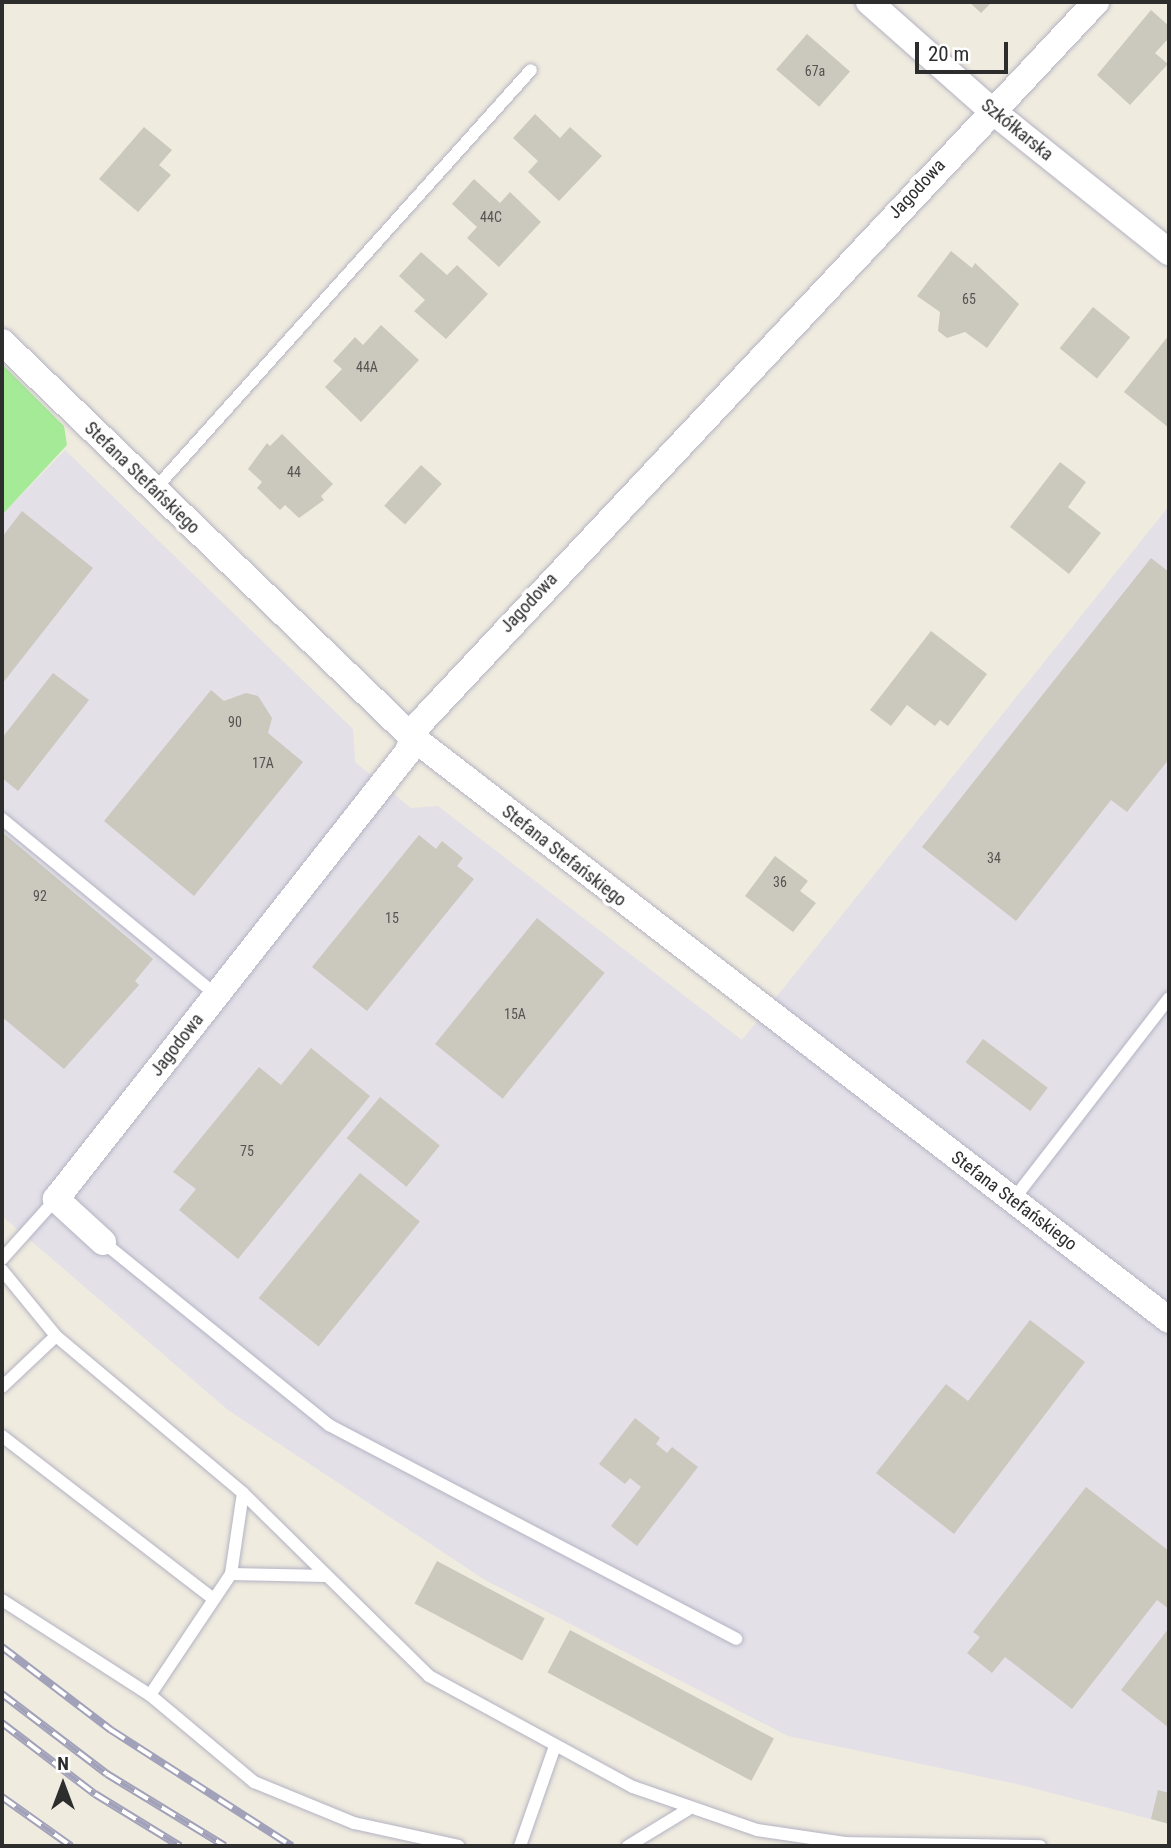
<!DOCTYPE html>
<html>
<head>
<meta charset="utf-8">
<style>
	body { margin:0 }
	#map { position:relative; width:1171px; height:1848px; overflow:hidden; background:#f0ebdf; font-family:"Roboto Condensed",sans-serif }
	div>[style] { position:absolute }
	.industrial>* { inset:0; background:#e3e0e8 }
	.green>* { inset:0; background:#a5ea97 }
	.building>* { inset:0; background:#cbc8be; transform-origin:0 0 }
	.roads { filter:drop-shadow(0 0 2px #b3b3c2) drop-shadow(0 0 2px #b3b3c2) }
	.lane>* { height:12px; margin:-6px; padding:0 6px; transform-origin:6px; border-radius:6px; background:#fff }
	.street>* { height:26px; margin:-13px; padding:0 13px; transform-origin:13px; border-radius:13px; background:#fff }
	.rail>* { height:8px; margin-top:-4px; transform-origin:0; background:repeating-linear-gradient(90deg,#fff 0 16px,#a1a1b9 0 32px); box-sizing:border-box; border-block:2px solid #a1a1b9 }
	span { translate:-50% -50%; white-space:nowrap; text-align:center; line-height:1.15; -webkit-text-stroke:7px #fff; paint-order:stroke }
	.number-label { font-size:14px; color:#545451 }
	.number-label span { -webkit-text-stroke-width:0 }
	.street-label { font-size:18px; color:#2d2d2d }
	.frame { position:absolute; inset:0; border:4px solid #2d2d2d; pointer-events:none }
	.north { position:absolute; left:28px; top:1750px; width:70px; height:70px; -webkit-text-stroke:5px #fff; paint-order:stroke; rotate:0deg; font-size:19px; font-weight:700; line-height:28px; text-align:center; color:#2d2d2d }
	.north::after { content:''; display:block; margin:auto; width:24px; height:32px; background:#2d2d2d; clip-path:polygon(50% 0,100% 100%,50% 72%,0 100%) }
	.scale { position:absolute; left:915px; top:42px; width:93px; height:32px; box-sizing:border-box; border:4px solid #2d2d2d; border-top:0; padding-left:9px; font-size:21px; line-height:24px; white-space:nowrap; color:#2d2d2d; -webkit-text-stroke:5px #fff; paint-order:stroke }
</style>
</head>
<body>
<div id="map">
	<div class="industrial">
		<i style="clip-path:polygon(65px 450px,353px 729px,355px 762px,411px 808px,438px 806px,742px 1040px,1169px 506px,1169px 1824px,1021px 1785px,788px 1736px,485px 1580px,228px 1410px,2px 1216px,2px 515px)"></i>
	</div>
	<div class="green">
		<i style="clip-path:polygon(2px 364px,64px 426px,67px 445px,2px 515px)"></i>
	</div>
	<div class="building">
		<i style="clip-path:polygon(969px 2px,992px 2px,981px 13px)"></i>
		<i style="clip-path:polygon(1151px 10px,1169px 26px,1169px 38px,1155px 53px,1168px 64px,1130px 105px,1097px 75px)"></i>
		<i style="left:807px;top:34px;width:57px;height:47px;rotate:41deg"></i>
		<i style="clip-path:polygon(535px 114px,560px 138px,570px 127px,602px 156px,559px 201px,528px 172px,538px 161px,513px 138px)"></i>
		<i style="clip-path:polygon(144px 127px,172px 150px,159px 165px,171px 175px,138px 212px,99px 179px)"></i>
		<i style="clip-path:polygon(474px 179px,500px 203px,510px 192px,541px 222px,499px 267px,467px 238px,477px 227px,452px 204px)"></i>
		<i style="clip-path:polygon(951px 251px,972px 268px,975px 263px,1019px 304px,987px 348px,965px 332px,947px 338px,938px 331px,940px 312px,917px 296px)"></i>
		<i style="clip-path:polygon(421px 252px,447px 275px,457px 265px,488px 294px,446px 339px,414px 311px,425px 300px,399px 276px)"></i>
		<i style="left:1093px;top:307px;width:48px;height:53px;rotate:39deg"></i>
		<i style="clip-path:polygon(381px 325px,419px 360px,361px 422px,325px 387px,342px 369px,333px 361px,355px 337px,363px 345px)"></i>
		<i style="clip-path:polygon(1169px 335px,1169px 428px,1124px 392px)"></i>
		<i style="clip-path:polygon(282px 434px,333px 484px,321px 496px,324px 500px,299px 518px,285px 505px,280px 510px,257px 488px,262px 482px,248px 469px,267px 443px,270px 446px)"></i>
		<i style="clip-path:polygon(1060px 462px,1086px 482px,1068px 507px,1101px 533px,1069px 574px,1010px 527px)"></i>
		<i style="left:421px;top:465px;width:28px;height:55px;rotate:42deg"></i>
		<i style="clip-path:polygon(22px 511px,93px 568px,2px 684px,2px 537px)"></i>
		<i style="clip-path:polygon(1151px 558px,1169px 572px,1169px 759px,1127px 812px,1111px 800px,1016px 921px,922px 847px)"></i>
		<i style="clip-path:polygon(931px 631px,987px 674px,948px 726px,940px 720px,935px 726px,907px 705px,891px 726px,870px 710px)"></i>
		<i style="clip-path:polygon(53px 673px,89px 700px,18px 791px,2px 778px,2px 738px)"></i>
		<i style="clip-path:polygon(211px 690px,224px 701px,246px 693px,258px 696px,272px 718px,268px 733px,303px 762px,194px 896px,104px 821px)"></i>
		<i style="clip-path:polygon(2px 832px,153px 959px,135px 981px,139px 985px,64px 1069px,2px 1017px)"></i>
		<i style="clip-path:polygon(419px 835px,436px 849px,442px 841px,463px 858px,457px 866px,474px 879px,367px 1011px,312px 967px)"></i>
		<i style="clip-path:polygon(775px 856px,808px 881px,800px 891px,816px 903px,793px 932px,745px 896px)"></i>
		<i style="left:537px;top:918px;width:87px;height:162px;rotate:39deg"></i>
		<i style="left:983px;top:1039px;width:81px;height:29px;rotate:37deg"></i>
		<i style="clip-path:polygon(311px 1048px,370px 1096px,238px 1259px,179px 1210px,196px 1189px,173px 1172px,259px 1067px,281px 1085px)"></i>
		<i style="left:380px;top:1097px;width:77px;height:53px;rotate:39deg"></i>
		<i style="left:360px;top:1173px;width:77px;height:161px;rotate:39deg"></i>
		<i style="clip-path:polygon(1030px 1320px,1085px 1362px,954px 1534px,876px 1473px,946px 1384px,968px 1401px)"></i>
		<i style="clip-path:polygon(635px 1418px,660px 1438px,656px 1444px,667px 1453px,672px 1447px,698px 1467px,637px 1546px,611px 1526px,641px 1487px,630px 1478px,625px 1484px,599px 1464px)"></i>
		<i style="clip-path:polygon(1086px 1487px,1169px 1551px,1169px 1609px,1157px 1600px,1072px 1709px,1005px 1657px,992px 1673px,967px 1653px,980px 1637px,973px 1632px)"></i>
		<i style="left:437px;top:1561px;width:122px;height:48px;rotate:28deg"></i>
		<i style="clip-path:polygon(1169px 1628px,1169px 1728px,1121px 1690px)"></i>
		<i style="left:570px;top:1630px;width:231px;height:48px;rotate:28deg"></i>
		<i style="clip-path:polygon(1158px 1790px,1169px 1793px,1169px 1824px,1151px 1819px)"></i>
	</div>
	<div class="roads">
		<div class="lane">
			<i style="left:154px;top:490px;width:564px;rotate:-48.09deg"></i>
			<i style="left:2px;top:819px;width:277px;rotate:39.4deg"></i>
			<i style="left:1013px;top:1200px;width:255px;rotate:-52.3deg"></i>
			<i style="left:103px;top:1242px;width:291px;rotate:39deg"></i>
			<i style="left:329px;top:1425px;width:460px;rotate:27.7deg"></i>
			<i style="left:2px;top:1259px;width:81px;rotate:-48deg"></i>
			<i style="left:2px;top:1270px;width:85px;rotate:50.7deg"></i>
			<i style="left:56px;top:1336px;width:244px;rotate:40deg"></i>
			<i style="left:243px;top:1493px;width:261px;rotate:44.5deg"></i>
			<i style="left:429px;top:1676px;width:232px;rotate:28.6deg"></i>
			<i style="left:633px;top:1787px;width:131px;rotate:19.1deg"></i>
			<i style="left:757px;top:1830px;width:89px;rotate:8.4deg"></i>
			<i style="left:845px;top:1843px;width:195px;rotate:0.9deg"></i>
			<i style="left:2px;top:1387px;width:74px;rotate:-43.4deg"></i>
			<i style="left:2px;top:1436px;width:267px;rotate:37.6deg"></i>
			<i style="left:231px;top:1574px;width:95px;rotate:1.2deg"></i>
			<i style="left:2px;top:1600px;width:176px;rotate:32.7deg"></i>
			<i style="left:150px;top:1695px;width:146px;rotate:-56.2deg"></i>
			<i style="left:231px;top:1574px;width:82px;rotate:-81.6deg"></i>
			<i style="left:150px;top:1695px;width:136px;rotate:39.9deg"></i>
			<i style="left:254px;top:1782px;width:108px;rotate:22.3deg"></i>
			<i style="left:354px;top:1823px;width:107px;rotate:12.4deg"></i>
			<i style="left:520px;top:1846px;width:106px;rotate:-70.7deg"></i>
			<i style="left:628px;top:1846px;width:69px;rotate:-31.4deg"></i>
		</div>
		<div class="street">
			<i style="left:869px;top:2px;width:163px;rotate:41.5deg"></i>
			<i style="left:991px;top:110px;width:228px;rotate:38.6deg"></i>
			<i style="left:2px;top:342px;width:569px;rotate:43.93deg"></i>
			<i style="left:412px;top:737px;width:955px;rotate:37.6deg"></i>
			<i style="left:103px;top:1242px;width:64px;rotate:-137.5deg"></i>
			<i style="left:56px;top:1199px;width:568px;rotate:-51.8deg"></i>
			<i style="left:407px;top:753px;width:31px;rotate:-68deg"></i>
			<i style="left:419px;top:724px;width:990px;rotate:-46.84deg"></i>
		</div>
	</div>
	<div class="rail">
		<i style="left:2px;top:1647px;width:137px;rotate:37.3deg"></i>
		<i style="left:111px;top:1730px;width:215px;rotate:32.7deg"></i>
		<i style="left:2px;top:1694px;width:132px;rotate:37.3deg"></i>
		<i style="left:107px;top:1774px;width:138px;rotate:31.4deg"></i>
		<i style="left:2px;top:1723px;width:117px;rotate:37.4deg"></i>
		<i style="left:95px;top:1794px;width:100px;rotate:31.5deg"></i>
		<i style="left:2px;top:1797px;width:85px;rotate:35.4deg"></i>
	</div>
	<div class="number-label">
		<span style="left:815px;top:71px">67a</span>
		<span style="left:491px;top:217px">44C</span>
		<span style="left:969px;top:299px">65</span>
		<span style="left:367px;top:367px">44A</span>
		<span style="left:294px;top:472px">44</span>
		<span style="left:235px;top:722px">90</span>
		<span style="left:263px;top:763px">17A</span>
		<span style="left:994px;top:858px">34</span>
		<span style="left:780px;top:882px">36</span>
		<span style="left:40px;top:896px">92</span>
		<span style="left:392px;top:918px">15</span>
		<span style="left:515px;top:1014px">15A</span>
		<span style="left:247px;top:1151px">75</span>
	</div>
	<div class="street-label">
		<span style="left:1017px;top:130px;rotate:39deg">Szkółkarska</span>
		<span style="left:917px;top:189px;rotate:-47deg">Jagodowa</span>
		<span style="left:142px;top:478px;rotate:44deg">Stefana Stefańskiego</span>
		<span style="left:529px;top:603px;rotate:-47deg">Jagodowa</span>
		<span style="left:564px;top:856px;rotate:38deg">Stefana Stefańskiego</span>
		<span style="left:177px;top:1045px;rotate:-52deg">Jagodowa</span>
		<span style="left:1014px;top:1201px;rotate:37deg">Stefana Stefańskiego</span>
	</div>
	<div class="frame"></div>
	<div class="north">N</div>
	<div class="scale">20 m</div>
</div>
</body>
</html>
